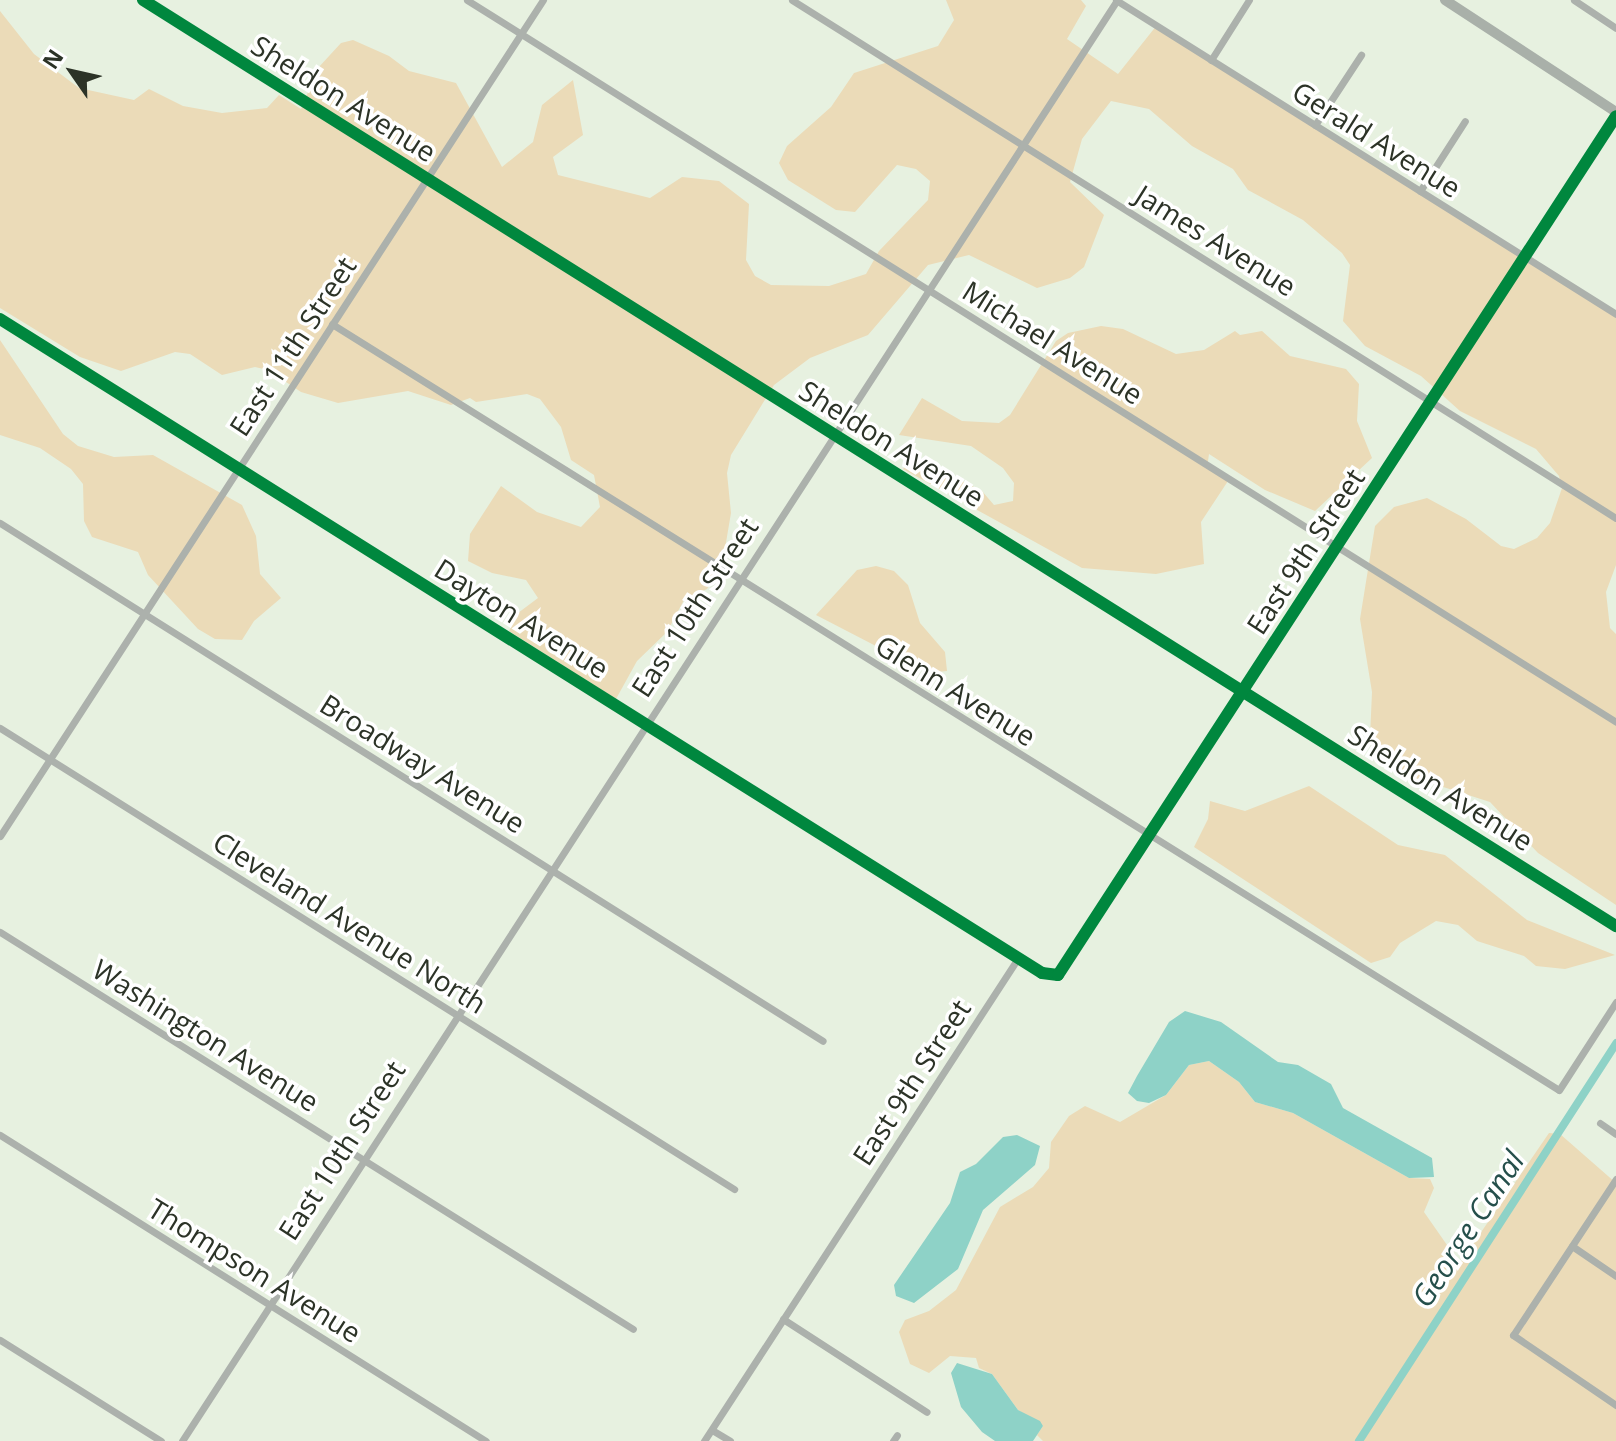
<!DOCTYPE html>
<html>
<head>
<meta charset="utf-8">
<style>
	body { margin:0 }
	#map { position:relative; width:1616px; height:1441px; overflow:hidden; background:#e7f1e0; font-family:"Open Sans",sans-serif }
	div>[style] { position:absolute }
	.green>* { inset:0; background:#ebdbb8 }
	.water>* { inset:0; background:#8ed2c7 }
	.canal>* { height:8px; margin:-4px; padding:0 4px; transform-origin:4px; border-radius:4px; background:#8ed2c7 }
	.minor>* { height:7px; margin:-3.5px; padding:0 3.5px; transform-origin:3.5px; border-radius:3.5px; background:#acb1ac }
	.secondary>* { height:10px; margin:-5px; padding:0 5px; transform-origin:5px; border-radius:5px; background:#a9b0a9 }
	.cycleway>* { height:12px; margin:-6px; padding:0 6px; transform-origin:6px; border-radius:6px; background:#00873e }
	span { translate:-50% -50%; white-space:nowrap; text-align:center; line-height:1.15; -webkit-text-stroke:7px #fff; paint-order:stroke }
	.street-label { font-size:28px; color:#2c3327 }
	.water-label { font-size:30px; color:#254f4b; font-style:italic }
	.north { position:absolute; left:32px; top:32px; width:80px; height:80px; -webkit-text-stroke:6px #fff; paint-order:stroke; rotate:304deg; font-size:22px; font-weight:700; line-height:32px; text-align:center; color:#2c3327 }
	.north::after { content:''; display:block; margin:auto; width:28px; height:36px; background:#2c3327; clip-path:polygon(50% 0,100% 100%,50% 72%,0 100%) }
</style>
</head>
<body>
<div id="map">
	<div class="green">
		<i style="clip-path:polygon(946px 0,1081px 0,1086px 6px,1067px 39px,1118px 74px,1157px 25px,1616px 313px,1616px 565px,1606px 592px,1610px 628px,1616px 634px,1616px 905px,1538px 853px,1490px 802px,1409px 776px,1383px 760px,1370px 737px,1372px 692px,1360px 619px,1375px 526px,1394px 507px,1427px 498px,1466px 519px,1501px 546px,1514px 549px,1537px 538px,1550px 523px,1562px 488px,1559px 476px,1536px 449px,1460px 411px,1421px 376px,1365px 346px,1343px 321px,1350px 265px,1342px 253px,1303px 220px,1248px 190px,1233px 169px,1192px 146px,1149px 109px,1111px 101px,1082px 139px,1070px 182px,1104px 215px,1084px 267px,1070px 278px,1037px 288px,969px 255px,928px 265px,868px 335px,810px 358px,774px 385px,731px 455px,727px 473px,731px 513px,722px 566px,707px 589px,684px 600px,667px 632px,637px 661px,616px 699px,509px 631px,518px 613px,538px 598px,526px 580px,492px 573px,468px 561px,470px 534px,501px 486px,537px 512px,581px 527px,600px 507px,594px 475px,571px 460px,561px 427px,540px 399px,527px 394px,476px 402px,470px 398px,451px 405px,408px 391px,338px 403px,301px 392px,268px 370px,255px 367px,222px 375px,190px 354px,175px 352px,121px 371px,80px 357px,0 308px,0 11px,34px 54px,79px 88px,134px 100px,149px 89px,183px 106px,222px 113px,267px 108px,279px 95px,301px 109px,318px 68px,341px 43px,353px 40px,389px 56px,409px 71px,456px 83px,502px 167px,533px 142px,542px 105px,573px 80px,583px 135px,553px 157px,558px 175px,650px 198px,682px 177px,719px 181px,749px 204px,746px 260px,755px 276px,771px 285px,829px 286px,866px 274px,879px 251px,928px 200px,930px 181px,916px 169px,897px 165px,855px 212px,836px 210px,788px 180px,779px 163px,787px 146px,831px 107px,854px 73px,938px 46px,954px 20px)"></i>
		<i style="clip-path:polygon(1101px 326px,1123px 329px,1176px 354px,1204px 350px,1235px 331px,1240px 335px,1262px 331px,1290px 356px,1346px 369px,1359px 384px,1357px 421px,1372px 458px,1315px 511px,1265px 490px,1209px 454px,1207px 468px,1228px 481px,1201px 522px,1204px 564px,1156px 574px,1082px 568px,903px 469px,911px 460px,930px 465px,982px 491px,994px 505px,1013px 501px,1014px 483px,1003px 468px,971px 446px,899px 435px,922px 398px,962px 421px,999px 423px,1010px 415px,1056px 341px,1068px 333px)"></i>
		<i style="clip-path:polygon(0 340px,63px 434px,78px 446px,114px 457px,153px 455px,242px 505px,256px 536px,260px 574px,281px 598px,254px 621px,242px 640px,215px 639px,198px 629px,148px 575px,138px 552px,92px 537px,84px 521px,83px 484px,71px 469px,40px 448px,0 435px)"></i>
		<i style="clip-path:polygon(876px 566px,894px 571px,908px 585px,920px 623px,945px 652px,947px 671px,928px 673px,816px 615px,857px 570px)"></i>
		<i style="clip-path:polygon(1309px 786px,1398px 845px,1445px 855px,1527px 920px,1615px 955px,1565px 969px,1536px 966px,1524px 956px,1477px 941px,1458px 925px,1436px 921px,1400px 943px,1390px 957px,1371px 963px,1194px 847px,1208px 819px,1210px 801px,1245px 811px)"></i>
		<i style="clip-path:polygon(1209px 1061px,1239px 1082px,1255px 1102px,1293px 1113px,1409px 1178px,1430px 1179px,1434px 1188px,1424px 1212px,1447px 1245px,1448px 1265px,1442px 1276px,1447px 1282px,1549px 1133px,1560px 1134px,1616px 1183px,1616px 1441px,1043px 1441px,1037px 1435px,1043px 1426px,1018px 1410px,992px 1374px,979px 1368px,976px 1358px,950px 1356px,929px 1373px,910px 1364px,899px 1332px,905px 1320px,929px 1311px,956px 1290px,1000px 1207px,1033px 1187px,1049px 1168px,1051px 1142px,1069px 1116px,1085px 1106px,1120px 1122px,1166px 1095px,1189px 1065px)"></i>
	</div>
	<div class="water">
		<i style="clip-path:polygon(1185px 1011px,1221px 1022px,1278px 1062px,1298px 1065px,1331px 1084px,1343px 1108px,1432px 1158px,1434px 1177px,1409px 1178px,1293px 1113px,1255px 1102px,1239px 1082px,1209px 1061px,1189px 1065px,1166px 1095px,1149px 1103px,1137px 1101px,1128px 1093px,1137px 1076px,1169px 1022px)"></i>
		<i style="clip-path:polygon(1017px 1135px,1040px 1146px,1035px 1165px,983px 1210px,958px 1269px,914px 1303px,896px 1296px,894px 1285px,950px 1203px,960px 1172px,976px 1164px,1003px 1137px)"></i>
		<i style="clip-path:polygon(957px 1363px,992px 1374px,1018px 1410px,1040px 1421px,1043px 1426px,1033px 1441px,995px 1441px,982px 1432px,961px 1407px,951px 1373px)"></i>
	</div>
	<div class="canal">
		<i style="left:1359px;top:1441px;width:474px;rotate:-57.1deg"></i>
	</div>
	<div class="minor">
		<i style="left:143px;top:0;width:1740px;rotate:32.16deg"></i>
		<i style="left:467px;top:0;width:1357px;rotate:32.14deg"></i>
		<i style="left:792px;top:0;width:973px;rotate:32.16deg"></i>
		<i style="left:1116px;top:0;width:590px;rotate:32.13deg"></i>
		<i style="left:1574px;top:0;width:50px;rotate:33.7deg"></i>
		<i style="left:1211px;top:60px;width:71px;rotate:-57.7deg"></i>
		<i style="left:1315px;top:125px;width:84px;rotate:-56.7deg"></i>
		<i style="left:1420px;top:191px;width:83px;rotate:-57.3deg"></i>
		<i style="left:0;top:319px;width:1230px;rotate:32.11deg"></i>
		<i style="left:1042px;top:973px;width:16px;rotate:7deg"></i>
		<i style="left:1058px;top:975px;width:1024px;rotate:-56.99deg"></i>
		<i style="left:332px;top:324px;width:1446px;rotate:31.98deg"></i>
		<i style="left:1559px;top:1090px;width:105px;rotate:-57.1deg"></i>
		<i style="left:0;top:523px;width:972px;rotate:32.19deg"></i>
		<i style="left:0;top:728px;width:867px;rotate:32.13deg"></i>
		<i style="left:0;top:836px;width:997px;rotate:-57deg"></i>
		<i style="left:0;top:932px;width:747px;rotate:32.09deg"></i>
		<i style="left:1600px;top:1123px;width:19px;rotate:35deg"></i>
		<i style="left:0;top:1135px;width:574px;rotate:32.2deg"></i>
		<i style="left:1616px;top:1179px;width:187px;rotate:123.4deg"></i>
		<i style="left:1513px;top:1335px;width:125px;rotate:34.2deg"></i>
		<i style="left:1572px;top:1246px;width:53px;rotate:34.3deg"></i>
		<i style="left:783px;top:1319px;width:171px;rotate:32.9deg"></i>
		<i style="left:0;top:1340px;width:190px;rotate:32.1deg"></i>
		<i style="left:712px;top:1430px;width:21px;rotate:31deg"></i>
		<i style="left:182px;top:1441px;width:1718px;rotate:-57.02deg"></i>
		<i style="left:704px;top:1441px;width:576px;rotate:-56.97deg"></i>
		<i style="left:893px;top:1441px;width:7px;rotate:-56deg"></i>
	</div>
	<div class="secondary">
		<i style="left:1445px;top:0;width:204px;rotate:33.2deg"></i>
	</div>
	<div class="cycleway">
		<i style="left:143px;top:0;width:1740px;rotate:32.16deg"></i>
		<i style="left:0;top:319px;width:1230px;rotate:32.11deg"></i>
		<i style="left:1042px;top:973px;width:16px;rotate:7deg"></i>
		<i style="left:1058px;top:975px;width:1024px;rotate:-56.99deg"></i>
	</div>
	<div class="street-label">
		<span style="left:344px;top:98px;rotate:32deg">Sheldon Avenue</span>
		<span style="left:1377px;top:139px;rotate:32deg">Gerald Avenue</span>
		<span style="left:1216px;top:240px;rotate:32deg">James Avenue</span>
		<span style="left:1053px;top:342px;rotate:32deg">Michael Avenue</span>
		<span style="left:292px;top:346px;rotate:-57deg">East 11th Street</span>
		<span style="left:892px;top:443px;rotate:32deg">Sheldon Avenue</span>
		<span style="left:1305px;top:551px;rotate:-57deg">East 9th Street</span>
		<span style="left:694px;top:607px;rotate:-57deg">East 10th Street</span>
		<span style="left:522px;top:618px;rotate:32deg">Dayton Avenue</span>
		<span style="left:956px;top:690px;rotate:32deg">Glenn Avenue</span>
		<span style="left:423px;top:763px;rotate:32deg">Broadway Avenue</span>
		<span style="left:1441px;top:787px;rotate:32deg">Sheldon Avenue</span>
		<span style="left:350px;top:922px;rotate:32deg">Cleveland Avenue North</span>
		<span style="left:206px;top:1035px;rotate:32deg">Washington Avenue</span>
		<span style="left:911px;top:1082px;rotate:-57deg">East 9th Street</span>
		<span style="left:341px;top:1150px;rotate:-57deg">East 10th Street</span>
		<span style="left:255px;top:1270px;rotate:32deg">Thompson Avenue</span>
	</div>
	<div class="water-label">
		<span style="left:1468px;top:1229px;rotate:-57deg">George Canal</span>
	</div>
	<div class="north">N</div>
</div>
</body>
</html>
